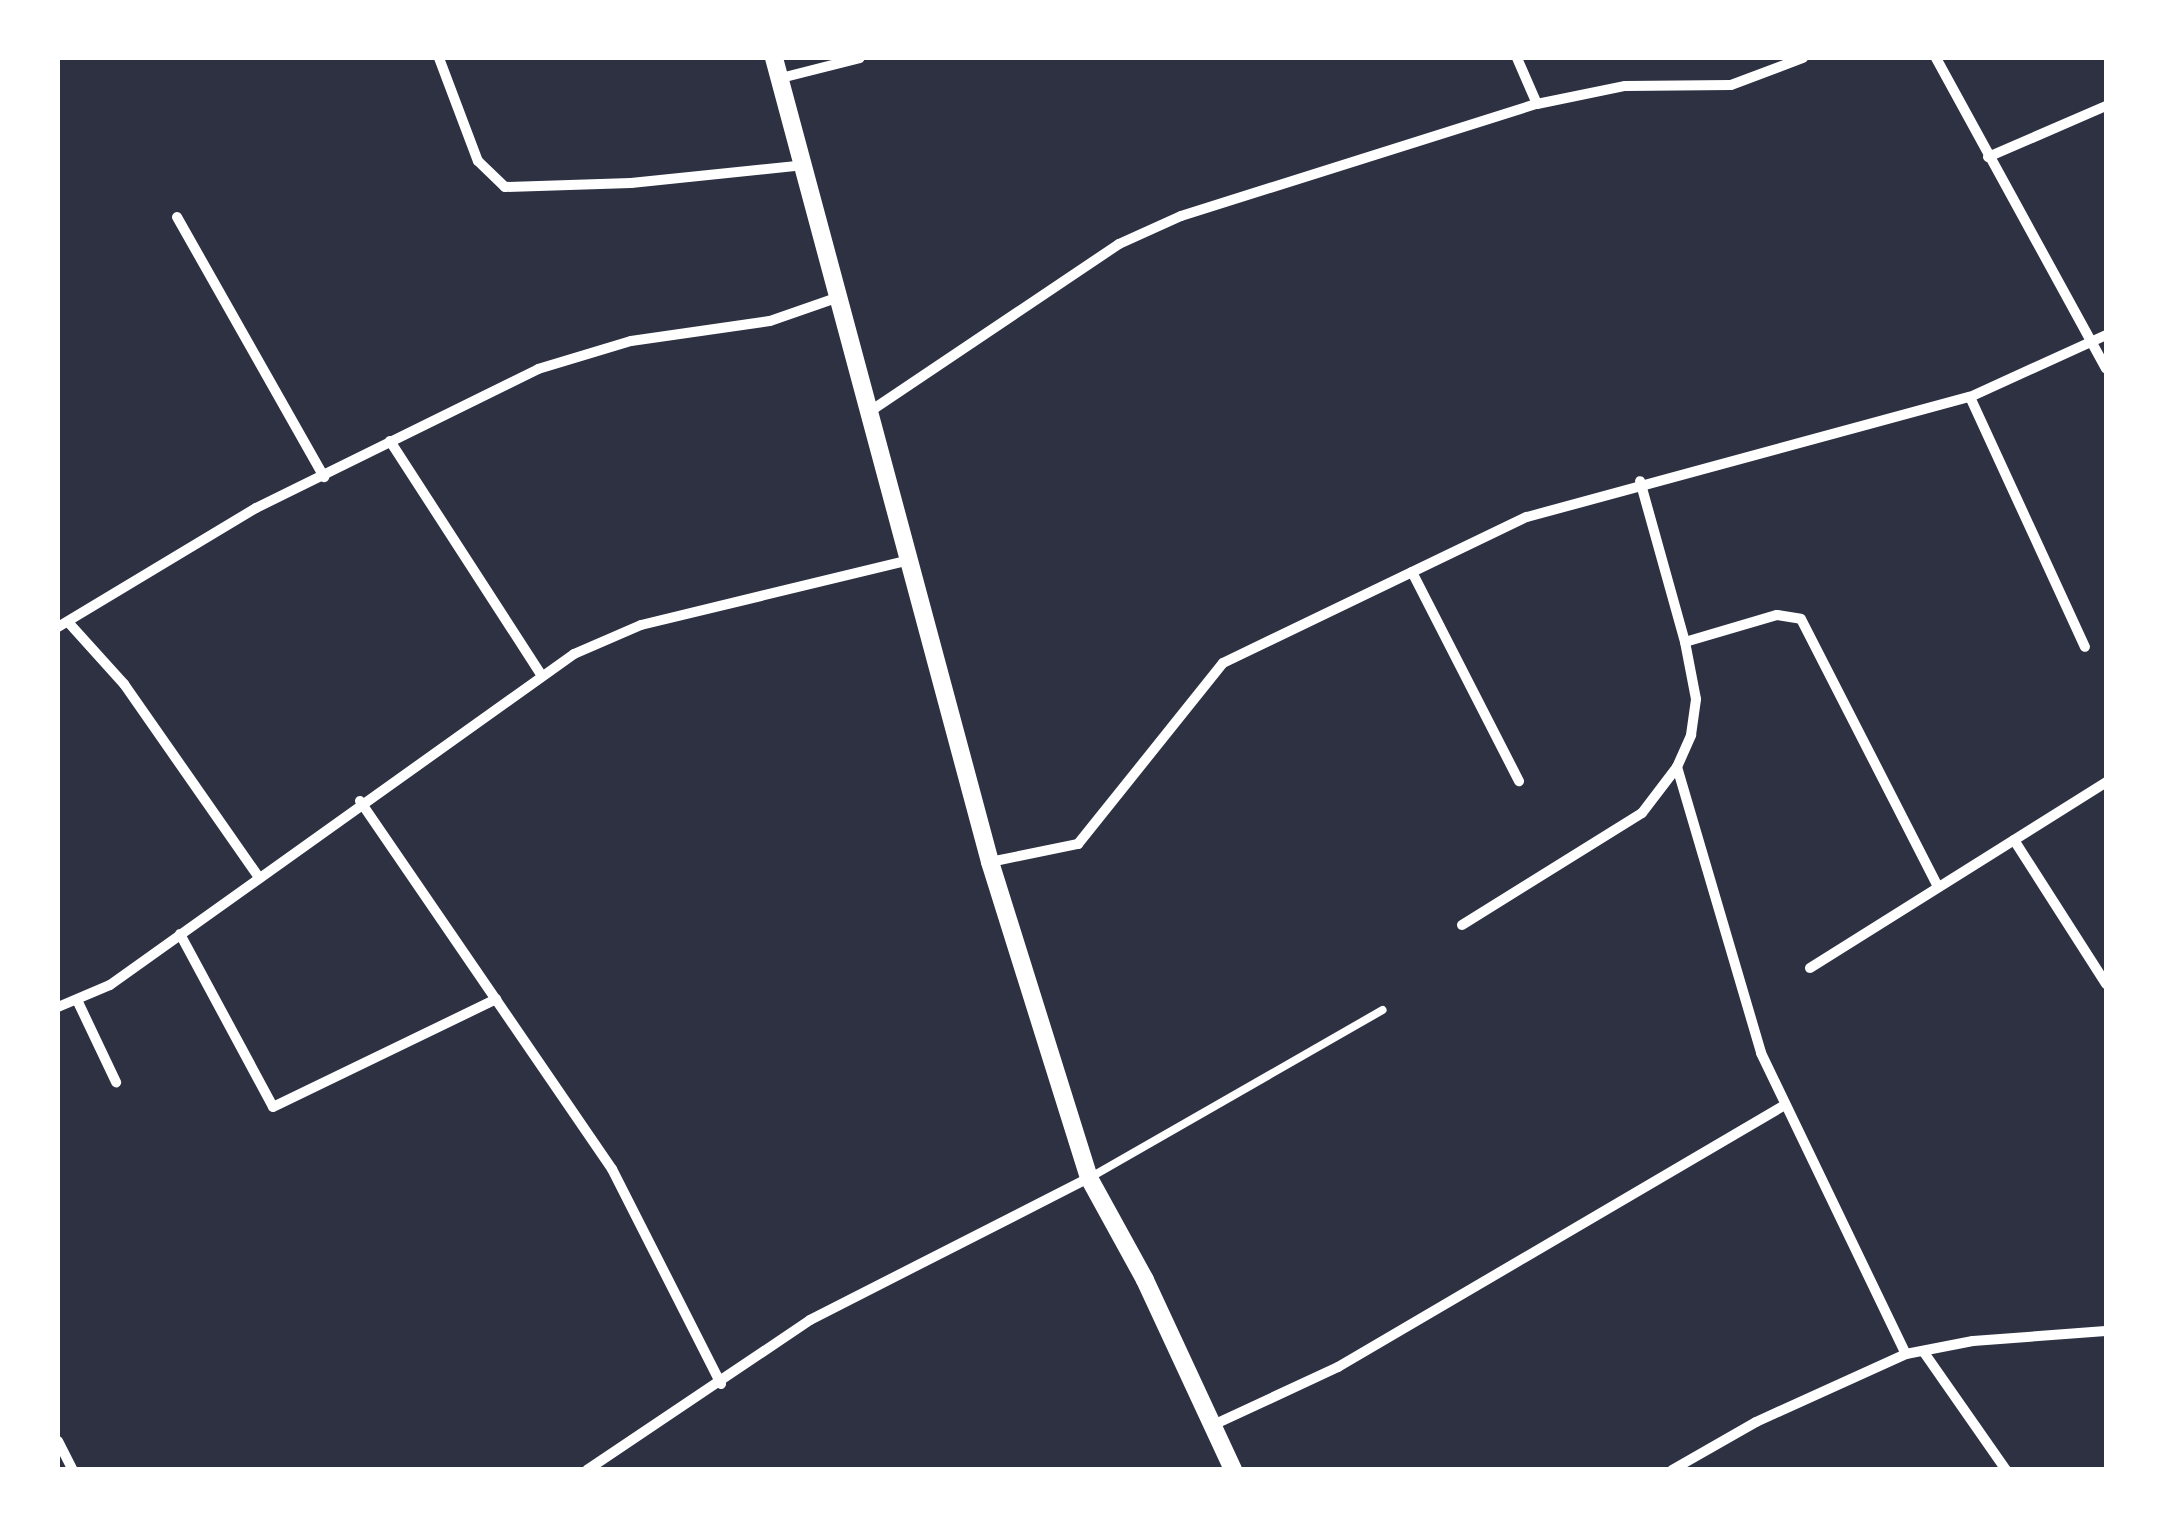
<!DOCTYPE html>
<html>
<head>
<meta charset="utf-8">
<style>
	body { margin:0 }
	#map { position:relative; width:2164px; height:1527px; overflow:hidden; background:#2d3142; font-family:Raleway,sans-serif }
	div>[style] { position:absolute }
	.service>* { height:8px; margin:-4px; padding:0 4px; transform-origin:4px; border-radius:4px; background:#fff }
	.minor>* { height:10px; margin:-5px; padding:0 5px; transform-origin:5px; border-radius:5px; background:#fff }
	.tertiary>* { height:18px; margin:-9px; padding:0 9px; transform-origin:9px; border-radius:9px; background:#fff }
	span { translate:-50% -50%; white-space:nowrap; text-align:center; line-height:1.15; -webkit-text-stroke:10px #fff; paint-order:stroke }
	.frame { position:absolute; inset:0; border:60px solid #fff; pointer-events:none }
</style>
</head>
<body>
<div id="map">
	<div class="service">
		<i style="left:1091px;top:1177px;width:336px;rotate:-29.8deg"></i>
	</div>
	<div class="minor">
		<i style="left:439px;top:58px;width:110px;rotate:69.3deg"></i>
		<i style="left:478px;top:161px;width:37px;rotate:44deg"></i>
		<i style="left:505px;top:187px;width:126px;rotate:-1.8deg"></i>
		<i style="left:631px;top:183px;width:174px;rotate:-5.9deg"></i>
		<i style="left:1517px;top:58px;width:50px;rotate:66.5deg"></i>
		<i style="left:1936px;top:58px;width:354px;rotate:61.3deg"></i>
		<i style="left:781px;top:78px;width:81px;rotate:-14.2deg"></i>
		<i style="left:1988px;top:157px;width:129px;rotate:-23.4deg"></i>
		<i style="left:177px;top:217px;width:299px;rotate:60.5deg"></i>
		<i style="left:1970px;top:397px;width:275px;rotate:65.3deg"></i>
		<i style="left:869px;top:412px;width:301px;rotate:-33.9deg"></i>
		<i style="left:1119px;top:244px;width:68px;rotate:-24.3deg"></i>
		<i style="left:1181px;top:216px;width:373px;rotate:-17.5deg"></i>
		<i style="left:1537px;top:104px;width:90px;rotate:-11.6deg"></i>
		<i style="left:1625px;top:86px;width:106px;rotate:-0.5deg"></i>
		<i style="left:1731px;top:85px;width:77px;rotate:-20.6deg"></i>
		<i style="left:390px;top:441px;width:278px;rotate:57.1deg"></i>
		<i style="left:1412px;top:572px;width:235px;rotate:62.9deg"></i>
		<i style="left:68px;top:622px;width:84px;rotate:47.9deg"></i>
		<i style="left:124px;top:684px;width:234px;rotate:55.1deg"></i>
		<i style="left:58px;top:627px;width:231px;rotate:-31deg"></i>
		<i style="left:256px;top:508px;width:314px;rotate:-26.2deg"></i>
		<i style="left:538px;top:369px;width:97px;rotate:-16.8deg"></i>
		<i style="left:631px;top:341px;width:140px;rotate:-8.2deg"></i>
		<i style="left:770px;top:321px;width:73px;rotate:-19.2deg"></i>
		<i style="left:1685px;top:642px;width:96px;rotate:-16.4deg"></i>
		<i style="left:1777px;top:615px;width:24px;rotate:9deg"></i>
		<i style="left:1801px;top:619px;width:301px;rotate:62.9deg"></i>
		<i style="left:1677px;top:767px;width:298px;rotate:73.6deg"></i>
		<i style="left:1761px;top:1053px;width:334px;rotate:64.3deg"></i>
		<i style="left:360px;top:801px;width:446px;rotate:55.6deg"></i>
		<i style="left:612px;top:1169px;width:241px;rotate:63.1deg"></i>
		<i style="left:2014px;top:840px;width:171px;rotate:57.4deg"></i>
		<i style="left:990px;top:862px;width:90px;rotate:-11.6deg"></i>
		<i style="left:1078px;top:844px;width:232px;rotate:-51.3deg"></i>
		<i style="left:1223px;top:663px;width:337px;rotate:-25.7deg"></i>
		<i style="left:1527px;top:517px;width:459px;rotate:-15.2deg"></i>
		<i style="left:1970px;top:397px;width:149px;rotate:-24.5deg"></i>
		<i style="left:1462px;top:925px;width:212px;rotate:-31.9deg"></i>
		<i style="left:1642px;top:813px;width:58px;rotate:-52.7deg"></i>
		<i style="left:1677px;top:767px;width:35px;rotate:-66deg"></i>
		<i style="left:1691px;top:735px;width:36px;rotate:-82deg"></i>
		<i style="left:1696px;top:699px;width:58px;rotate:-100.9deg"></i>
		<i style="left:1685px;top:642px;width:167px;rotate:-105.6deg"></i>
		<i style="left:180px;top:934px;width:196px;rotate:61.7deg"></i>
		<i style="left:273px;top:1107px;width:248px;rotate:-25.8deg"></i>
		<i style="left:1810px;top:968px;width:350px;rotate:-32.1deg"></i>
		<i style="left:78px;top:1002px;width:89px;rotate:64.6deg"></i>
		<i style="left:58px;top:1007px;width:56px;rotate:-22.9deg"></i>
		<i style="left:110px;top:985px;width:570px;rotate:-35.5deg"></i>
		<i style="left:574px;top:654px;width:73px;rotate:-23.4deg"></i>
		<i style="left:641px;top:625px;width:277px;rotate:-13.6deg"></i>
		<i style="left:1923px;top:1351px;width:145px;rotate:55.1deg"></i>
		<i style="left:1211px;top:1426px;width:140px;rotate:-24.9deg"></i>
		<i style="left:1338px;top:1367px;width:518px;rotate:-30.38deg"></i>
		<i style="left:58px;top:1441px;width:33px;rotate:63deg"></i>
		<i style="left:587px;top:1470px;width:269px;rotate:-33.9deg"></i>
		<i style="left:810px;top:1320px;width:313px;rotate:-27deg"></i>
		<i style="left:1672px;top:1470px;width:97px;rotate:-29.7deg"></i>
		<i style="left:1756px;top:1422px;width:165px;rotate:-24.4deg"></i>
		<i style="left:1906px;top:1354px;width:68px;rotate:-11deg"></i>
		<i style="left:1973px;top:1341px;width:133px;rotate:-4.3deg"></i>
	</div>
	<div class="tertiary">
		<i style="left:774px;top:58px;width:833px;rotate:74.96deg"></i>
		<i style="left:990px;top:862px;width:331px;rotate:72.6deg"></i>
		<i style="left:1089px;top:1178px;width:116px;rotate:61.2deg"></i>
		<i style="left:1145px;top:1280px;width:209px;rotate:65.1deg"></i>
	</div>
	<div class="frame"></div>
</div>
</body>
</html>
